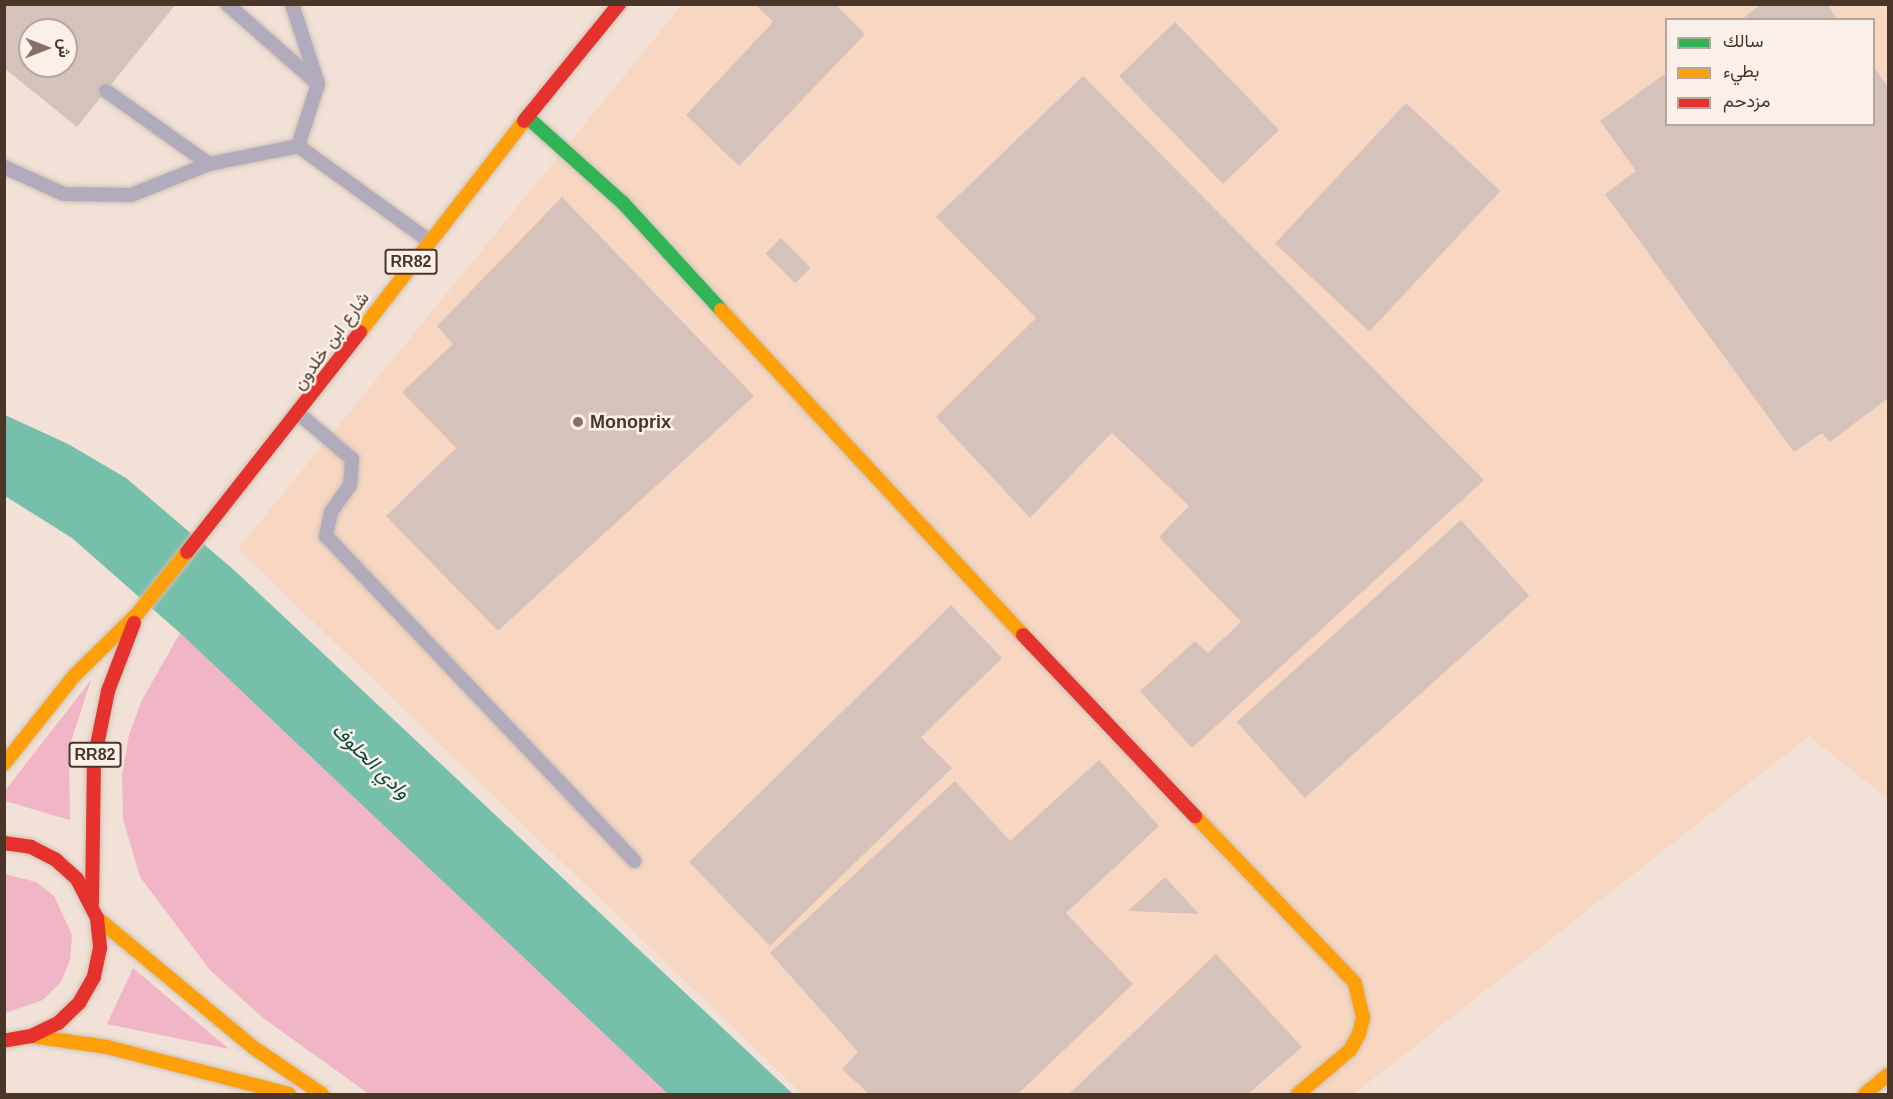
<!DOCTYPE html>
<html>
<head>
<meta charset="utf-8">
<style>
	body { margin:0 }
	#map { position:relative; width:1893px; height:1099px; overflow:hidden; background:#f1e1d6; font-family:Arial,Vazirmatn,sans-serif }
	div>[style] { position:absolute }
	.built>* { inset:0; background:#f7d7c1 }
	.green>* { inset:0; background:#f0b6c6 }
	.water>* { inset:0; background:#76bfaa }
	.building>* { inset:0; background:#d5c3bb; transform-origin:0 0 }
	.roads { filter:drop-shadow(0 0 2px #cdc0b6) drop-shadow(0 0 2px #cdc0b6) }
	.lane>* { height:14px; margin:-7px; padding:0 7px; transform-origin:7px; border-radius:7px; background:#b2abbc }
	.fast>* { height:14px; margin:-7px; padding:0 7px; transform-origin:7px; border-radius:7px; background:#30b455 }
	.slow>* { height:14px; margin:-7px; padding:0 7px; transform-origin:7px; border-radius:7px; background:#ff9f0a }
	.jam>* { height:14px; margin:-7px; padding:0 7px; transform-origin:7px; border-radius:7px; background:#e5322d }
	.dots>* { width:16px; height:16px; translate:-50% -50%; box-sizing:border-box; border:3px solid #faf0e9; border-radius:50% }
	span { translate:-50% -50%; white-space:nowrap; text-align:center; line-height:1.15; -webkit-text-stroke:5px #faf0e9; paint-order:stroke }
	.shield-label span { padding:2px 4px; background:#faf0e9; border:2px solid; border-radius:4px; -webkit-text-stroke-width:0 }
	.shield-label { font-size:16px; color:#4a3629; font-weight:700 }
	.street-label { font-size:18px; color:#4a3629 }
	.poi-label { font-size:18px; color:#4a3629; font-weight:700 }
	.left { translate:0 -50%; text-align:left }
	.water-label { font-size:20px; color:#094b3d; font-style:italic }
	.frame { position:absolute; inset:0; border:6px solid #4a3629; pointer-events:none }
	.legend { position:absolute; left:1665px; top:18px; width:210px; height:108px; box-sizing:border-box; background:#faf0e9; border:2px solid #b4a69c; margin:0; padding:8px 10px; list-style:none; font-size:18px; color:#4a3629 }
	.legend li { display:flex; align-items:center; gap:12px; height:30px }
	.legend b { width:30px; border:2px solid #b4a69c }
	.north { position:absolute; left:18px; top:18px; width:60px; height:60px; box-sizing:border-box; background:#faf0e9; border:2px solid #b4a69c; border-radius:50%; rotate:90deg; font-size:16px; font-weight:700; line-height:24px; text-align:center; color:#4a3629 }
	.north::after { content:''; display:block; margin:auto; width:21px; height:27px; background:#847266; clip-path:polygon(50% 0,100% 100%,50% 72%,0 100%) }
</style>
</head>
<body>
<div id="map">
	<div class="built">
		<i style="clip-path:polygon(evenodd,682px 5px,1888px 5px,1888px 799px,1809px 736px,1354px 1094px,802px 1094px,238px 549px,682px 5px,1666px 20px,1874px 20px,1874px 124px,1666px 124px,1666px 20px)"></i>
	</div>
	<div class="green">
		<i style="clip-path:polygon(180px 633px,668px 1094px,369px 1094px,263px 1018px,210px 970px,140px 877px,123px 819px,122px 775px,129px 735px,142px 700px)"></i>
		<i style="clip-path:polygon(91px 680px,69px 748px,70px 820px,5px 801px,4px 792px)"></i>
		<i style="clip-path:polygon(5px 874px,36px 882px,54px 896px,72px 935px,70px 960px,61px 982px,43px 1000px,5px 1013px)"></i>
		<i style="clip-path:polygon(133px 968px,229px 1049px,107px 1024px)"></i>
	</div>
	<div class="water">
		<i style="clip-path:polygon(5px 415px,68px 444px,126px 478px,234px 570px,793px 1094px,668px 1094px,180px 633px,72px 538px,5px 496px)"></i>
	</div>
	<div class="building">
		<i style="clip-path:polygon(evenodd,4px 4px,176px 4px,77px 127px,4px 68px,4px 4px,30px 30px,66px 30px,66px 66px,30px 66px,30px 30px)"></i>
		<i style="clip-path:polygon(755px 4px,835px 4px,865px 34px,739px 166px,686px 115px,773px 22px)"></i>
		<i style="clip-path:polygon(1761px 4px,1827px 4px,1838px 20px,1741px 20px)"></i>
		<i style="left:1175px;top:22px;width:150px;height:78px;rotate:46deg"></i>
		<i style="clip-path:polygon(1874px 67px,1888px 87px,1888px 398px,1830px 442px,1822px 433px,1794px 452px,1605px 194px,1636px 171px,1600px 121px,1666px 73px,1666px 124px,1874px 124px)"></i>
		<i style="clip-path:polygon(1083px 76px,1484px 480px,1192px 748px,1140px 691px,1195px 641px,1208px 653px,1241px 622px,1159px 537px,1189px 506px,1112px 433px,1122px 422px,1030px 518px,936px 417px,1036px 318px,936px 217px)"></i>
		<i style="left:1406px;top:103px;width:129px;height:192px;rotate:43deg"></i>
		<i style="clip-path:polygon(562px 197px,754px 396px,498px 631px,386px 516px,456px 448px,402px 392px,453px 344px,437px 326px)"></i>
		<i style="left:781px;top:238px;width:42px;height:22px;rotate:45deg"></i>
		<i style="left:1461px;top:520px;width:102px;height:302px;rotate:48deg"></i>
		<i style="clip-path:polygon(951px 605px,1002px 658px,921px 737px,952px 768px,770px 946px,689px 862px)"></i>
		<i style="clip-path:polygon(1099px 760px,1159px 826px,1066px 913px,1133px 984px,1018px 1094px,869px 1094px,842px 1069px,858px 1052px,770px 953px,955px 781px,1010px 841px)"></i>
		<i style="clip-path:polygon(1165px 877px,1199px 914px,1128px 911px)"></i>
		<i style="clip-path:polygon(1216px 954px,1302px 1047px,1248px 1094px,1069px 1094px)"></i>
	</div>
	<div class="roads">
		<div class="lane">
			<i style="left:227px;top:4px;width:120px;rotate:41.3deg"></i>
			<i style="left:292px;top:4px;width:84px;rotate:72deg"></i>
			<i style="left:318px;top:84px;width:65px;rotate:107.9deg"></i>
			<i style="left:106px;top:91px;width:126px;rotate:35.3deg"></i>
			<i style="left:4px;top:167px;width:66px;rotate:24.2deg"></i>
			<i style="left:64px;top:194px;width:67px;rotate:0.9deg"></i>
			<i style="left:131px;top:195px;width:84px;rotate:-21.7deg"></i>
			<i style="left:209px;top:164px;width:91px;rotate:-11.4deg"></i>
			<i style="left:298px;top:146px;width:160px;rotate:35.9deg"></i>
			<i style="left:299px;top:414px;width:70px;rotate:40.3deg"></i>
			<i style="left:352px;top:459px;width:26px;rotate:94deg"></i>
			<i style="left:350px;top:485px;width:33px;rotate:125deg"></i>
			<i style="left:331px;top:512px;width:25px;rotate:102deg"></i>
			<i style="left:326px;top:536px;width:448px;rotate:46.5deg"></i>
		</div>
		<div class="fast">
			<i style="left:527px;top:117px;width:129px;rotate:41.9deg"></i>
			<i style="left:623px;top:203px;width:145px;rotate:47.5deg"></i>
		</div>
		<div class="slow">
			<i style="left:721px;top:310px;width:444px;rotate:47.1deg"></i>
			<i style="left:360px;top:332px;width:267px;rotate:-52.1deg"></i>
			<i style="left:4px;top:764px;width:112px;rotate:-51.5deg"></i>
			<i style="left:74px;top:676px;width:90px;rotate:-44.5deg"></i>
			<i style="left:138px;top:613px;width:78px;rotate:-51.2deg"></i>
			<i style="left:1195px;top:816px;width:231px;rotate:46.2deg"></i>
			<i style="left:1355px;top:983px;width:36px;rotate:77deg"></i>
			<i style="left:1363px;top:1018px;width:16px;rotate:104deg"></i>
			<i style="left:1359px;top:1034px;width:18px;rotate:119deg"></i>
			<i style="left:1350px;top:1050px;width:68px;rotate:139.8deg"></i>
			<i style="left:97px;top:918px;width:204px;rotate:39.6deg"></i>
			<i style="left:254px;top:1048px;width:82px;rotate:34.1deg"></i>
			<i style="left:31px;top:1036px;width:77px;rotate:8.2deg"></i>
			<i style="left:107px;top:1047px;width:188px;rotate:14.5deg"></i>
			<i style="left:1865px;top:1094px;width:30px;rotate:-40deg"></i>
		</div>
		<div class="jam">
			<i style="left:524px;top:121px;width:151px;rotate:-50.9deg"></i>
			<i style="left:187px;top:552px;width:280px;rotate:-51.8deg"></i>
			<i style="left:1023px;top:635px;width:250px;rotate:46.5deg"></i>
			<i style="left:4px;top:843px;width:27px;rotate:8deg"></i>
			<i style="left:31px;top:847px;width:28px;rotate:27deg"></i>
			<i style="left:56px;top:860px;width:28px;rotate:42deg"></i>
			<i style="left:77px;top:879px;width:44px;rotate:62.9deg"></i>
			<i style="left:97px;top:918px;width:30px;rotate:84deg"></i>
			<i style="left:100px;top:948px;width:30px;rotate:102deg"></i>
			<i style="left:94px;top:977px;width:30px;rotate:120deg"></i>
			<i style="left:79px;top:1003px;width:29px;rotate:136deg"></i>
			<i style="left:58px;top:1023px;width:30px;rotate:154deg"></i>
			<i style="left:31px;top:1036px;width:27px;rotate:170deg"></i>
			<i style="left:92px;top:903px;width:143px;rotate:-89.2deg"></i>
			<i style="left:94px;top:760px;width:70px;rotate:-78.5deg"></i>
			<i style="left:108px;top:691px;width:73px;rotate:-69.1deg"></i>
		</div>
	</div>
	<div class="dots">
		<i style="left:578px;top:422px;background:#847266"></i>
	</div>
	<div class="shield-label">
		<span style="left:411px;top:262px">RR82</span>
		<span style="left:95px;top:755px">RR82</span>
	</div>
	<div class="street-label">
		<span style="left:331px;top:341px;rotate:-54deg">شارع ابن خلدون</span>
	</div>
	<div class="poi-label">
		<span class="left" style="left:590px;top:422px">Monoprix</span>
	</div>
	<div class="water-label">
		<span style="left:371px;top:761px;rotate:44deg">وادي الحلوف</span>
	</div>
	<div class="frame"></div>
	<ul class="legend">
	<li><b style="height:8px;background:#30b455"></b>سالك</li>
	<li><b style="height:8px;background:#ff9f0a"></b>بطيء</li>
	<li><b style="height:8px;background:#e5322d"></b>مزدحم</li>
	</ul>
	<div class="north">ش</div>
</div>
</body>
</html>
